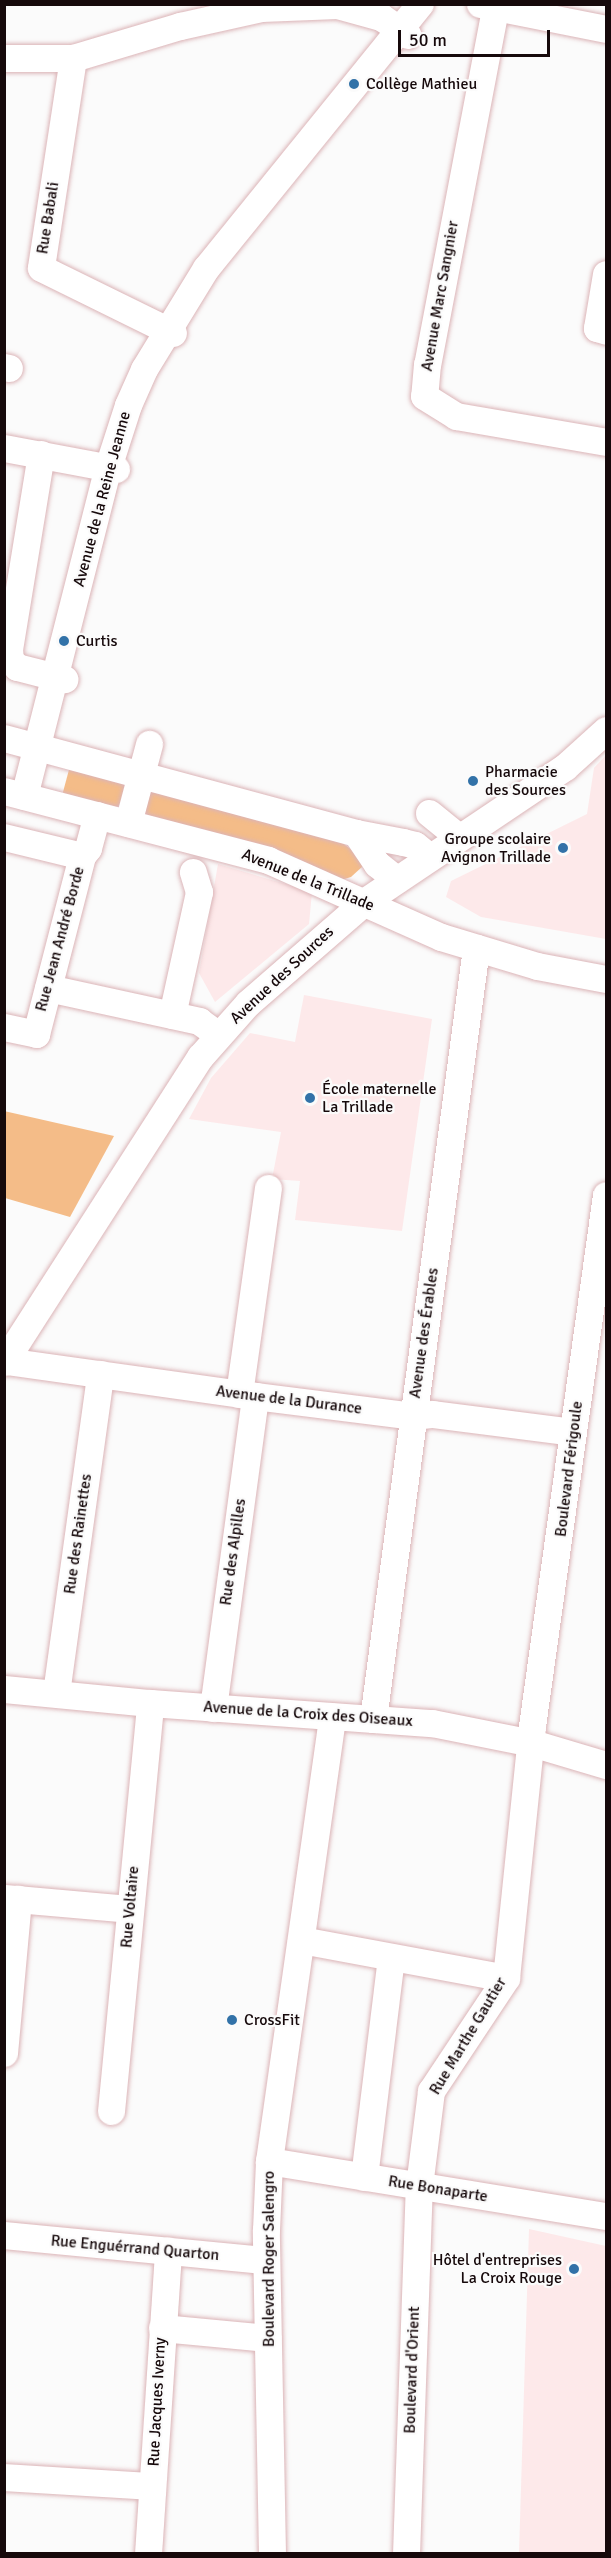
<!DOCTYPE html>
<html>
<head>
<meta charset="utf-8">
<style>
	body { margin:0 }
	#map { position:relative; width:611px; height:2558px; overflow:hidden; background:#fbfbfb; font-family:Signika,sans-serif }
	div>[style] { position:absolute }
	.built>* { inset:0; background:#fde9ea }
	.green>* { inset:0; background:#f4bc88 }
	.roads { filter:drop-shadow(0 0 2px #dbb4b7) drop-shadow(0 0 2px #dbb4b7) }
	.minor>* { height:27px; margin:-13.5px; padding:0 13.5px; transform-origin:13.5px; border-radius:13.5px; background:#fff }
	.dots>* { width:16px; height:16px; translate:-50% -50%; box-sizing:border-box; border:3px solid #fbfbfb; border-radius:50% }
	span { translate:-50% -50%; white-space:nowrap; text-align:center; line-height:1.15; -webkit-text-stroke:4.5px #fbfbfb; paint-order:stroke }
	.poi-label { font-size:16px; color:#16090b }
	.left { translate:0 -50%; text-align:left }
	.right { translate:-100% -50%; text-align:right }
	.street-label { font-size:16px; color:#16090b }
	.frame { position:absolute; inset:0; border:6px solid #16090b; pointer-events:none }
	.scale { position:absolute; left:398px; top:30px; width:152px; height:27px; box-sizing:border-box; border:3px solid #16090b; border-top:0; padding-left:8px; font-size:18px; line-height:21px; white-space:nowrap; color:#16090b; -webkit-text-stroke:4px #fbfbfb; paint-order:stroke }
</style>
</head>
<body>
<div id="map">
	<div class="built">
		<i style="clip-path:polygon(606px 755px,606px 939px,481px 917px,446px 897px,451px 881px,587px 814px,594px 768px)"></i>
		<i style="clip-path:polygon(218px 864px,312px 892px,309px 924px,215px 1002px,199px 973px)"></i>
		<i style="clip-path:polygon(304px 995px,432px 1019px,402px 1231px,295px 1220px,300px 1181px,272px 1179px,281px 1132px,189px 1119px,211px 1078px,250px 1033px,295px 1042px)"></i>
		<i style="clip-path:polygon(529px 2229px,606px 2246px,606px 2553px,519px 2553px)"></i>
	</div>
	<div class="green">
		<i style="clip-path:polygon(70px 766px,128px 785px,123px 803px,113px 809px,66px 799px,63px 792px)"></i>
		<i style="clip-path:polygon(149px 789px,341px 842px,360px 856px,363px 866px,351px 877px,341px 880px,146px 815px,140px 807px)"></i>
		<i style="clip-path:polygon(4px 1111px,114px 1136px,70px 1217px,5px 1198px)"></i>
	</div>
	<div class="roads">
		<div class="minor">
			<i style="left:480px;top:4px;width:128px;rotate:11.2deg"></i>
			<i style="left:495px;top:9px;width:361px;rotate:100.8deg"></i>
			<i style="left:427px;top:364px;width:32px;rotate:95deg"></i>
			<i style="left:424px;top:396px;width:38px;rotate:32deg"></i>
			<i style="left:456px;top:416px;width:152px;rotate:9.8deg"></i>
			<i style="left:4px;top:58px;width:69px"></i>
			<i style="left:73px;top:58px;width:112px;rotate:-16.7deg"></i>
			<i style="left:180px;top:26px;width:83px;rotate:-12.5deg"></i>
			<i style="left:261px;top:8px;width:76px;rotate:-2.3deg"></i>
			<i style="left:337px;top:5px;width:46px;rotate:15.3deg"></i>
			<i style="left:381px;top:17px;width:32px;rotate:34deg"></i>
			<i style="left:73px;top:58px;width:212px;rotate:98.7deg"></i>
			<i style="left:41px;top:268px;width:147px;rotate:26.2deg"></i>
			<i style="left:606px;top:274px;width:55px;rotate:99.5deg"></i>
			<i style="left:597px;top:328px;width:9px;rotate:18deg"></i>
			<i style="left:4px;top:367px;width:5px;rotate:11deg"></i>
			<i style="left:4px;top:448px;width:114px;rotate:10.6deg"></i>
			<i style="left:41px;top:454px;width:198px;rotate:99.3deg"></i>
			<i style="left:9px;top:649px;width:11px;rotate:85deg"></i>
			<i style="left:10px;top:660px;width:10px;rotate:45deg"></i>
			<i style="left:17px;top:667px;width:49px;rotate:14.3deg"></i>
			<i style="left:4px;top:738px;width:365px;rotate:15.1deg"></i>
			<i style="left:356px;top:833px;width:48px;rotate:10.8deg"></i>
			<i style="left:403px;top:842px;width:12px;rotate:14deg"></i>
			<i style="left:415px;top:845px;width:19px;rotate:39deg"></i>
			<i style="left:4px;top:791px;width:273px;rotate:14.6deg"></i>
			<i style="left:268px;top:860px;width:189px;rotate:24deg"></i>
			<i style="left:441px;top:937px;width:100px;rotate:16.8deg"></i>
			<i style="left:537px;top:966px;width:70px;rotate:10.7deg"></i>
			<i style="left:24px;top:796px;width:340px;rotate:-75.7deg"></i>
			<i style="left:108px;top:467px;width:65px;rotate:-72.1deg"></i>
			<i style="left:128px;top:405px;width:39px;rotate:-66deg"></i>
			<i style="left:144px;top:369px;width:119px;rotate:-58.5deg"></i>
			<i style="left:206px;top:268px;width:340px;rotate:-51deg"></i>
			<i style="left:429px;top:813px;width:38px;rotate:39deg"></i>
			<i style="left:128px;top:823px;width:82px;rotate:-75.1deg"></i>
			<i style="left:356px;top:833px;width:37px;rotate:56deg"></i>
			<i style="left:377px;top:864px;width:24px;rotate:38deg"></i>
			<i style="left:4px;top:837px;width:80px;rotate:13.7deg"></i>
			<i style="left:48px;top:988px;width:155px;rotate:12.3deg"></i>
			<i style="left:199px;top:1021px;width:24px;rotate:36deg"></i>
			<i style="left:172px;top:1015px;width:126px;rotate:-77.6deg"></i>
			<i style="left:199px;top:892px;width:21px;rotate:-107deg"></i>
			<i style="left:4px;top:1027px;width:33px;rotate:12deg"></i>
			<i style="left:36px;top:1034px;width:184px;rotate:-75.5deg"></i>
			<i style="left:82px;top:856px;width:10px;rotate:-53deg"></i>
			<i style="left:88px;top:848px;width:34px;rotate:-75deg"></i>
			<i style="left:6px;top:1361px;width:251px;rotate:8deg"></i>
			<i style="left:255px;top:1396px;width:159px;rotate:7.2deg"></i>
			<i style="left:413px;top:1416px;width:20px;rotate:-6deg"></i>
			<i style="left:433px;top:1414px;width:141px;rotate:7.3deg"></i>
			<i style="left:4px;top:1362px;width:363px;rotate:-57.3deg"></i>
			<i style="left:200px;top:1057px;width:72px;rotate:-48.4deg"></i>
			<i style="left:248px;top:1003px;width:154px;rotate:-41deg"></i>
			<i style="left:364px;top:902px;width:242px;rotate:-33.9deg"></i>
			<i style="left:565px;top:767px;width:55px;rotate:-42.1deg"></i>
			<i style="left:239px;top:1394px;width:208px;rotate:-82deg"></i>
			<i style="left:4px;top:1689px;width:147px;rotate:5.5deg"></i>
			<i style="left:150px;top:1703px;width:283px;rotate:4.1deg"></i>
			<i style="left:432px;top:1723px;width:102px;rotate:11.3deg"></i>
			<i style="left:532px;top:1743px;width:77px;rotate:16.6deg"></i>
			<i style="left:56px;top:1693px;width:322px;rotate:-82.1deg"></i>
			<i style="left:213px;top:1708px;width:315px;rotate:-82.3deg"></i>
			<i style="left:373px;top:1719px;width:778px;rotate:-82.39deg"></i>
			<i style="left:4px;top:1898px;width:126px;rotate:5deg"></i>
			<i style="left:301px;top:1940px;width:208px;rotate:10.5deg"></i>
			<i style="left:4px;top:2053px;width:155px;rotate:-84.8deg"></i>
			<i style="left:111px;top:2111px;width:410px;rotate:-84.5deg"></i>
			<i style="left:269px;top:2161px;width:341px;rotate:9.3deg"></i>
			<i style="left:364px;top:2177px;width:221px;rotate:-83deg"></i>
			<i style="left:4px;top:2235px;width:263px;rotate:5.5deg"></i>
			<i style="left:162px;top:2328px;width:106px;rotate:5.4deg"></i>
			<i style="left:4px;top:2477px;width:148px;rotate:3.5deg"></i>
			<i style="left:148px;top:2554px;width:304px;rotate:-86.2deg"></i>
			<i style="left:272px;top:2554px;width:324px;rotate:-91.1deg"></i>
			<i style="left:266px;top:2230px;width:69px;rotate:-87.5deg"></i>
			<i style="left:269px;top:2161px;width:449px;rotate:-81.9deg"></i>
			<i style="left:406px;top:2554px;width:368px;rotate:-88deg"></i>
			<i style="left:419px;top:2186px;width:96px;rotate:-82.8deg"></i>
			<i style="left:431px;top:2091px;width:136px;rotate:-56.4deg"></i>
			<i style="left:506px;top:1978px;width:253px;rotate:-84.1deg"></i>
			<i style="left:532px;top:1726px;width:536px;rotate:-82.07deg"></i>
		</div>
	</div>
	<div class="dots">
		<i style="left:354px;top:84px;background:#3272a8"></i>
		<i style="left:64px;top:641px;background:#3272a8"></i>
		<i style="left:473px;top:781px;background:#3272a8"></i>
		<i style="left:563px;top:848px;background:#3272a8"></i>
		<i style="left:310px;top:1098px;background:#3272a8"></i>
		<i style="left:232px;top:2020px;background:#3272a8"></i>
		<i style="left:574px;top:2269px;background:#3272a8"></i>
	</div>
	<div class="poi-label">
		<span class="left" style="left:366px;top:84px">Collège Mathieu</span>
		<span class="left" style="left:76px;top:641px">Curtis</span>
		<span class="left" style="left:485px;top:781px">Pharmacie<br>des Sources</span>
		<span class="right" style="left:551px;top:848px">Groupe scolaire<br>Avignon Trillade</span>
		<span class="left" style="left:322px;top:1098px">École maternelle<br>La Trillade</span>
		<span class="left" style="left:244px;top:2020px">CrossFit</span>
		<span class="right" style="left:562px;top:2269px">Hôtel d'entreprises<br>La Croix Rouge</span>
	</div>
	<div class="street-label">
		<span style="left:48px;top:218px;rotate:-81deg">Rue Babali</span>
		<span style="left:440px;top:296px;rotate:-80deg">Avenue Marc Sangnier</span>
		<span style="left:102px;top:499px;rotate:-75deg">Avenue de la Reine Jeanne</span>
		<span style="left:308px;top:880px;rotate:22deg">Avenue de la Trillade</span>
		<span style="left:60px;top:939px;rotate:-75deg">Rue Jean André Borde</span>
		<span style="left:282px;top:975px;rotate:-43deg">Avenue des Sources</span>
		<span style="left:424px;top:1333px;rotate:-82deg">Avenue des Érables</span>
		<span style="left:289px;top:1400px;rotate:7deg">Avenue de la Durance</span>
		<span style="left:569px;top:1469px;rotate:-83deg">Boulevard Férigoule</span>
		<span style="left:78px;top:1534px;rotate:-82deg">Rue des Rainettes</span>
		<span style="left:233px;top:1552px;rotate:-82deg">Rue des Alpilles</span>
		<span style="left:308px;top:1714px;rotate:4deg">Avenue de la Croix des Oiseaux</span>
		<span style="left:130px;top:1907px;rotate:-85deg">Rue Voltaire</span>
		<span style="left:468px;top:2036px;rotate:-59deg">Rue Marthe Gautier</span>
		<span style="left:438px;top:2189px;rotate:9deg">Rue Bonaparte</span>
		<span style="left:135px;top:2248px;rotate:5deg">Rue Enguérrand Quarton</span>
		<span style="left:269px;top:2259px;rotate:-90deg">Boulevard Roger Salengro</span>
		<span style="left:412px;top:2370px;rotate:-88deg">Boulevard d'Orient</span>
		<span style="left:157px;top:2402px;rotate:-87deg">Rue Jacques Iverny</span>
	</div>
	<div class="frame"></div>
	<div class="scale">50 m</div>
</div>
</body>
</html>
